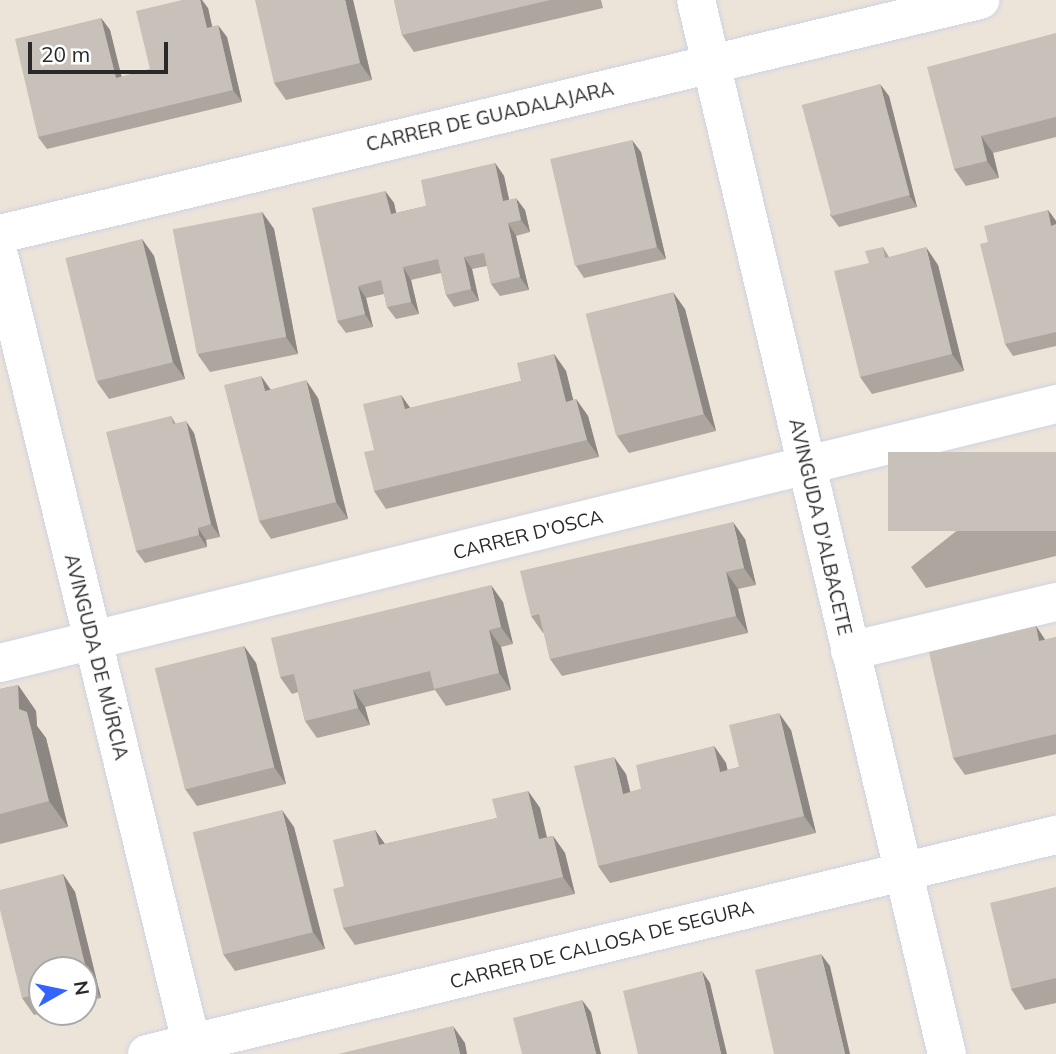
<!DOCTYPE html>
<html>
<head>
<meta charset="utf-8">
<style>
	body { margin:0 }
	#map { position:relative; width:1056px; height:1054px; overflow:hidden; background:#ede4d9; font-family:Mulish,sans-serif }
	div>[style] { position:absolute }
	.roads { filter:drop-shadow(0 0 2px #ced3e4) drop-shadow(0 0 2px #ced3e4) }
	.street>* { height:38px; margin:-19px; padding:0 19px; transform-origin:19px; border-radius:19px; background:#fff }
	.wall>* { inset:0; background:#aca69f }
	.shaded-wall>* { inset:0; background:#8c8782 }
	.building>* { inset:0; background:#c8c1b9; transform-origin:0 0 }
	span { translate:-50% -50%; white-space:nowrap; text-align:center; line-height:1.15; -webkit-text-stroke:7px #fff; paint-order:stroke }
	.street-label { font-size:19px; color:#292929 }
	.north { position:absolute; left:28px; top:956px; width:70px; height:70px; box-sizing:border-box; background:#fff; border:2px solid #a9a9a9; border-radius:50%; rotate:81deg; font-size:19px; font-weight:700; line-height:28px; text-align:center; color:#292929 }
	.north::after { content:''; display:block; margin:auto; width:24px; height:32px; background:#3463ff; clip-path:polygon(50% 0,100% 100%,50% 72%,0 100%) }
	.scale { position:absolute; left:28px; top:42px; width:140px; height:32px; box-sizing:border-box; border:4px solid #292929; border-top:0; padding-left:9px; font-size:21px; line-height:24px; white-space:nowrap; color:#292929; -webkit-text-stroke:5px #fff; paint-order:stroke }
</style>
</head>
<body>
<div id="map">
	<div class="roads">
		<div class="street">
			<i style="left:696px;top:0;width:1083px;rotate:76.61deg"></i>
			<i style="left:0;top:234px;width:1008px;rotate:-13.43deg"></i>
			<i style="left:0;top:259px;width:818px;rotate:76.29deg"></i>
			<i style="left:850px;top:651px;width:212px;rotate:-13.4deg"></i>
			<i style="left:0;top:663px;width:1087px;rotate:-13.78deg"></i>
			<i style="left:147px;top:1054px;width:935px;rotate:-13.55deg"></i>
		</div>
	</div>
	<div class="wall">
		<i style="clip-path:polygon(353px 0,372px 80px,286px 100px,274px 83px)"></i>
		<i style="clip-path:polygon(394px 0,601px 0,603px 8px,414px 52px,402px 35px)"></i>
		<i style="clip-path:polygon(208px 8px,212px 26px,227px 37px,242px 102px,47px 149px,38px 137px,101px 18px,110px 30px,121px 77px,150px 69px)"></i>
		<i style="clip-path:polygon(1056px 33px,1056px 137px,993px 153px,999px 178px,966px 186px,954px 169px)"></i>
		<i style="clip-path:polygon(889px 96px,917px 207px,839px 227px,830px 215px)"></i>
		<i style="clip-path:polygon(641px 152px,666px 259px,584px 278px,576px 266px)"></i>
		<i style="clip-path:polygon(495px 163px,504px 176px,509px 200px,525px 210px,530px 232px,516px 236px,529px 290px,500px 296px,491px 284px,487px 266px,472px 269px,479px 301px,454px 307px,446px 295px,441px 273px,411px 280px,419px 314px,396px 319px,387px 307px,384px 294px,366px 298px,373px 327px,346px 333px,337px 321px,385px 191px,394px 203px,396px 213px,426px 206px)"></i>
		<i style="clip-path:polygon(1048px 210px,1056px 221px,1056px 346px,1013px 356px,1005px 344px,988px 242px)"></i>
		<i style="clip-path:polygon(262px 212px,274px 229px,298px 354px,210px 372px,198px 355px)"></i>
		<i style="clip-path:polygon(142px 239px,154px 256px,185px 379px,109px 399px,97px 382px)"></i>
		<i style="clip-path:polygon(883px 247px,889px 257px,938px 265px,964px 371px,872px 394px,860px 377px,869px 263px)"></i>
		<i style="clip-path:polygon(685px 309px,716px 431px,629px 453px,617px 436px)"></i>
		<i style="clip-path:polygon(554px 354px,566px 371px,573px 400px,576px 399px,588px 416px,599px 457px,386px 509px,374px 491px,374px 450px,401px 395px,410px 408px,521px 381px)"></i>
		<i style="clip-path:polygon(261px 376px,270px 389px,318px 398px,348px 519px,271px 539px,259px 521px)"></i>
		<i style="clip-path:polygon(171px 416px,176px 424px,194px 433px,220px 537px,206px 540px,207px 547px,145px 563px,136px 551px)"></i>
		<i style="clip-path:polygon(1056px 452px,1056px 556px,926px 588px,911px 567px)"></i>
		<i style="clip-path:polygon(745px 539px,756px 585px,738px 589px,748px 633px,562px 676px,550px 659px,544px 633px,543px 633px,531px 616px)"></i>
		<i style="clip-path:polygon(503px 602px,513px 644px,501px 647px,511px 690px,446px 706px,435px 690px,365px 707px,370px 725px,317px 738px,305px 721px,298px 692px,292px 694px,280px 677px)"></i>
		<i style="clip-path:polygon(1036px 626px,1045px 640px,1056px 637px,1056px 754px,965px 775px,953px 758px)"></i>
		<i style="clip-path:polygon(244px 646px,256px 663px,286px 784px,197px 806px,185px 789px)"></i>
		<i style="clip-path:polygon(18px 685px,36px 711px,37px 726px,46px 738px,68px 827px,0 844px,0 689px)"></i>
		<i style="clip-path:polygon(791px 730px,816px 833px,610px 883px,598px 866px,626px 774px,630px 792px,641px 789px,714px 746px,726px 763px,727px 770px,739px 767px)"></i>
		<i style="clip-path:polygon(528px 791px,540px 808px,547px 837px,553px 836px,565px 853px,575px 894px,355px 945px,343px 928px,344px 886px,375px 830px,385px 844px,497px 818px)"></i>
		<i style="clip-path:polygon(294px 827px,325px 949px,235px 971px,223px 954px)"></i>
		<i style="clip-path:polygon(63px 874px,75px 892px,101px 998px,84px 1002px,84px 970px,42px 970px,42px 1012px,45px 1012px,34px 1015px,22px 998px)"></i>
		<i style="clip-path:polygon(1056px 887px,1056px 1003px,1025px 1010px,1011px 989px)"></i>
	</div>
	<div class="shaded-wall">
		<i style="clip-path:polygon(200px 0,202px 0,208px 8px,215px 40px,207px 28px)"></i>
		<i style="clip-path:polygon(345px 0,353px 0,372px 80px,360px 63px)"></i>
		<i style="clip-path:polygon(101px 18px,110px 30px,125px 90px,116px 78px)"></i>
		<i style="clip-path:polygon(218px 25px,227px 37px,242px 102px,233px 90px)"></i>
		<i style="clip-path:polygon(880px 84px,889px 96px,917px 207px,909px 195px)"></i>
		<i style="clip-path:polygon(981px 136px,993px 153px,999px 178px,987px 161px)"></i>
		<i style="clip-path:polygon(632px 140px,641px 152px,666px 259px,657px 247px)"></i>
		<i style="clip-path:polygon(495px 163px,504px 176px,512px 213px,503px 201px)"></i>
		<i style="clip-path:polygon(385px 191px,394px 203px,399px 226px,391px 214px)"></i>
		<i style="clip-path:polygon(516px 198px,525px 210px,530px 232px,521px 220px)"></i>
		<i style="clip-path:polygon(1048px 210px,1056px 221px,1056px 232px,1051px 226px)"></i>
		<i style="clip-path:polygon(262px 212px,274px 229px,298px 354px,286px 337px)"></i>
		<i style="clip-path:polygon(508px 223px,516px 236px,529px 290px,520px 277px)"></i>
		<i style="clip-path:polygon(142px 239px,154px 256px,185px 379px,173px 362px)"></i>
		<i style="clip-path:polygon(926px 247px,938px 265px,964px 371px,952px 354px)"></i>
		<i style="clip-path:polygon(464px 257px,472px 269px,479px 301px,471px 289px)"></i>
		<i style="clip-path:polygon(403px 267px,411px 280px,419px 314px,411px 302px)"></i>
		<i style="clip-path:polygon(358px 286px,366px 298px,373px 327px,365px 314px)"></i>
		<i style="clip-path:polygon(673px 292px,685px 309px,716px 431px,704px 414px)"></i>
		<i style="clip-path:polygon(554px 354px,566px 371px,578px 419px,566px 402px)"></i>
		<i style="clip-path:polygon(261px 376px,273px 393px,265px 391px)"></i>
		<i style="clip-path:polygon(306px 380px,318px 398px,348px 519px,336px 502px)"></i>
		<i style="clip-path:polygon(401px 395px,413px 412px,405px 409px)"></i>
		<i style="clip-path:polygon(576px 399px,588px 416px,599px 457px,587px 440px)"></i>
		<i style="clip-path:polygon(186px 421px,194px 433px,220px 537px,211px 524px)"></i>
		<i style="clip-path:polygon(733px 522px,745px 539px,756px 585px,744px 568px)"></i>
		<i style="clip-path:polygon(198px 528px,206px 540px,207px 547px,199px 535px)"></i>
		<i style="clip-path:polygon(726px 572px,738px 589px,748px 633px,736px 616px)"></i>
		<i style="clip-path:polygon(491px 585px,503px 602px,513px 644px,501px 627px)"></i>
		<i style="clip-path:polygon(1036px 626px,1048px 644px,1039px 641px)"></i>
		<i style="clip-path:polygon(489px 630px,501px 647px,511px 690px,499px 673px)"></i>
		<i style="clip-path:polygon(244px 646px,256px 663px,286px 784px,274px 767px)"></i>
		<i style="clip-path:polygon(18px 685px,36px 711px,37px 726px,46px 738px,68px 827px,49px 801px,19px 709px)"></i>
		<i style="clip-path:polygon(353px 690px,365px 707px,370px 725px,358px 708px)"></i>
		<i style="clip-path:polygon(779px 713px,791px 730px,816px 833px,804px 816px)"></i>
		<i style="clip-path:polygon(714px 746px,726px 763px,732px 789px,720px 772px)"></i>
		<i style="clip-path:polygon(614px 757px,626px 774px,635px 811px,623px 794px)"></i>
		<i style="clip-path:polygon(528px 791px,540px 808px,551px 856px,539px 839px)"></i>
		<i style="clip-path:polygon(282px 810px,294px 827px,325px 949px,313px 932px)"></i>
		<i style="clip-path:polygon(375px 830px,387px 847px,379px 845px)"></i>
		<i style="clip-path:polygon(553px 836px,565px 853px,575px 894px,563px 877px)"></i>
		<i style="clip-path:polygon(63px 874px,75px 892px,101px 998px,89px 981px)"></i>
		<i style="clip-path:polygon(821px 954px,830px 966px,850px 1054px,845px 1054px)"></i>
		<i style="clip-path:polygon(702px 971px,710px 983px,727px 1054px,721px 1054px)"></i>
		<i style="clip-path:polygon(582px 1000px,591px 1012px,601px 1054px,596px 1054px)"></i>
		<i style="clip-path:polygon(453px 1026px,465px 1043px,467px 1054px,460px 1054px)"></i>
	</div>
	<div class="building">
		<i style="clip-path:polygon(182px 0,200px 0,207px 28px,218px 25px,233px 90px,38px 137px,15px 39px,101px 18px,116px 78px,150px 69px,136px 11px)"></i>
		<i style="clip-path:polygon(255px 0,345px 0,360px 63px,274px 83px)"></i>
		<i style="clip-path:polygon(394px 0,550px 0,402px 35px)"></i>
		<i style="clip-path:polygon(1056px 33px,1056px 117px,981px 136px,987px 161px,954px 169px,927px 67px)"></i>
		<i style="left:880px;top:84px;width:115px;height:81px;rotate:75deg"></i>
		<i style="left:632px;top:140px;width:110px;height:84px;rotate:77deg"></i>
		<i style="clip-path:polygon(495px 163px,503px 201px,516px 198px,521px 220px,508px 223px,520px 277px,491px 284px,484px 253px,464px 257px,471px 289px,446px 295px,438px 259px,403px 267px,411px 302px,387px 307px,381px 280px,358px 286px,365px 314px,337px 321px,312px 208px,385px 191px,391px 214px,426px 206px,421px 180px)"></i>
		<i style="clip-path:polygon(1048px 210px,1051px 226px,1056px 224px,1056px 332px,1005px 344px,980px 244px,988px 242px,984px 226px)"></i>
		<i style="left:262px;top:212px;width:127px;height:91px;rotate:79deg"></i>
		<i style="left:142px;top:239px;width:127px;height:79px;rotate:76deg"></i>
		<i style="clip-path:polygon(883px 247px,885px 258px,926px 247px,952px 354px,860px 377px,834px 271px,869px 263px,865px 251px)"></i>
		<i style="left:673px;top:292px;width:126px;height:90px;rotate:76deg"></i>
		<i style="clip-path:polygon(554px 354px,566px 402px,576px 399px,587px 440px,374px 491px,364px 452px,374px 450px,363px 404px,401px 395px,405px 409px,521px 381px,517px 363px)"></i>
		<i style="clip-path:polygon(261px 376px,265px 391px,306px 380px,336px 502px,259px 521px,224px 385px)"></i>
		<i style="clip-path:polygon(171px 416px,173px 424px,186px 421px,211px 524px,198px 528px,199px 535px,136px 551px,106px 432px)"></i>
		<i style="left:1056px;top:452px;width:79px;height:168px;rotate:90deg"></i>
		<i style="clip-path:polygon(733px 522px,744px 568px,726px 572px,736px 616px,550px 659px,539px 614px,531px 616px,520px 571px)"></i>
		<i style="clip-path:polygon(491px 585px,501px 627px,489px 630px,499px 673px,434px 689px,430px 671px,353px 690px,358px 708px,305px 721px,294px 674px,280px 677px,271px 638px)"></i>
		<i style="clip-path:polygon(1036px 626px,1039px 641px,1056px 637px,1056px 734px,953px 758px,929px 652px)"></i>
		<i style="left:244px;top:646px;width:125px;height:92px;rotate:76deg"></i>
		<i style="clip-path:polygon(18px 685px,19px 709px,27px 712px,49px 801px,0 814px,0 689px)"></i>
		<i style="clip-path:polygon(779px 713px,804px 816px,598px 866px,574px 766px,614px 757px,623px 794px,641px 789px,636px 765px,714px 746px,720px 772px,739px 767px,729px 725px)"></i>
		<i style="clip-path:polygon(528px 791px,539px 839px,553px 836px,563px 877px,343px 928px,333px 889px,344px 886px,333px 840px,375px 830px,379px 845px,497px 818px,492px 799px)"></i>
		<i style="left:282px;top:810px;width:126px;height:92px;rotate:76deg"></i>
		<i style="clip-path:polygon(63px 874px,89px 981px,84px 982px,84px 970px,42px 970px,42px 993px,22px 998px,0 910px,0 890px)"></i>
		<i style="clip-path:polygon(1056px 887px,1056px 978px,1011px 989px,990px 903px)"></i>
		<i style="clip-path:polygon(821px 954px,845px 1054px,774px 1054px,755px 970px)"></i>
		<i style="clip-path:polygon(702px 971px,721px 1054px,638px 1054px,623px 991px)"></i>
		<i style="clip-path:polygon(582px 1000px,596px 1054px,522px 1054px,513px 1018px)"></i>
		<i style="clip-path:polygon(453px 1026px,460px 1054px,338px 1054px)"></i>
	</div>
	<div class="street-label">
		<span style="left:490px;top:117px;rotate:-13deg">CARRER DE GUADALAJARA</span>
		<span style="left:820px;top:527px;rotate:77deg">AVINGUDA D'ALBACETE</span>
		<span style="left:528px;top:535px;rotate:-14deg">CARRER D'OSCA</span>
		<span style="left:96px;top:657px;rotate:76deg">AVINGUDA DE MÚRCIA</span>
		<span style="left:602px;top:945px;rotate:-14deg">CARRER DE CALLOSA DE SEGURA</span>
	</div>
	<div class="north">N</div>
	<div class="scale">20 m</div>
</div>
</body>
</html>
